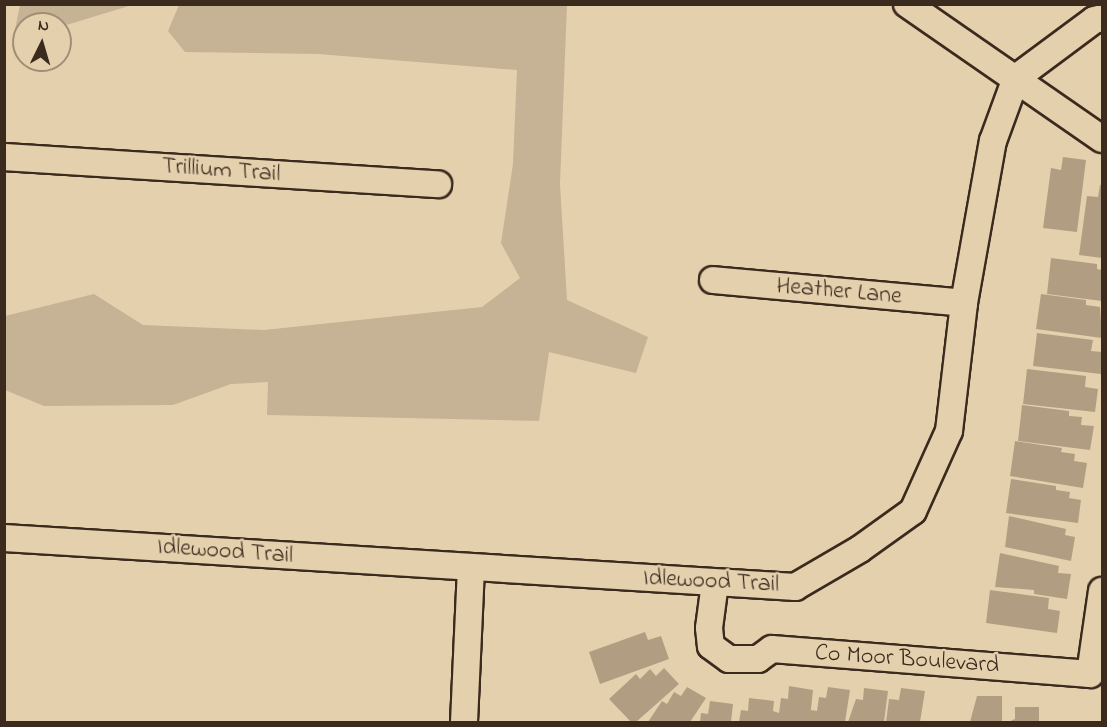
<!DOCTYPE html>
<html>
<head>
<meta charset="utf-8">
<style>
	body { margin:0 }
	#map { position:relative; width:1107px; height:727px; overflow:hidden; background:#e5d0ae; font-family:"Indie Flower",sans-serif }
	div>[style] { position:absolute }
	.green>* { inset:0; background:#c6b294 }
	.building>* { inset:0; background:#b19d81 }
	.roads { filter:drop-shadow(2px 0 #3b2a1e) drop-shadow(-2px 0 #3b2a1e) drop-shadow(0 2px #3b2a1e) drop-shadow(0 -2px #3b2a1e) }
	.minor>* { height:26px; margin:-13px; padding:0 13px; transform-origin:13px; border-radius:13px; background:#e5d0ae }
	span { translate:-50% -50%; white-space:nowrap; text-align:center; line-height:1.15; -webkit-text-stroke:4.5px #e5d0ae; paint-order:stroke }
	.street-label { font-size:24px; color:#3b2a1e }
	.frame { position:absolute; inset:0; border:6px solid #3b2a1e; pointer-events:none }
	.north { position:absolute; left:12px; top:12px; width:60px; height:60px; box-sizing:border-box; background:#e5d0ae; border:2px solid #a18e74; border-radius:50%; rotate:5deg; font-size:16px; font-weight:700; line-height:24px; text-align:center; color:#3b2a1e }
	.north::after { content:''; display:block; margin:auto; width:21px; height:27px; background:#3b2a1e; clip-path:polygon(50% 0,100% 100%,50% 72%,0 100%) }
</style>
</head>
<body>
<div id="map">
	<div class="green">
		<div style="clip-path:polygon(567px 4px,560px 184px,567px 300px,648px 337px,636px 373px,549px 352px,539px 421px,267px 415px,268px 382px,231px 384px,173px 405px,44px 406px,5px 390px,5px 316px,94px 294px,143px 325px,264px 330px,482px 307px,520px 278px,501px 243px,513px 164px,517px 70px,318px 54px,185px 52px,168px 31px,179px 5px)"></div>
		<div style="clip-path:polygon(20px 5px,20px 4px,132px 5px,60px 27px,24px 24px,24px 35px,14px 35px)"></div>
	</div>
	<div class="building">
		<div style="clip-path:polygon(1063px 157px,1086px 160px,1077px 232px,1043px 228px,1051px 168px,1061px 170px)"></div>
		<div style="clip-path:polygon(1100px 185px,1102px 185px,1102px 258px,1079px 255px,1087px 196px,1098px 197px)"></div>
		<div style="clip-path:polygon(1051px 258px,1097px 264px,1097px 269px,1102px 270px,1102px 301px,1047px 294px)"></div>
		<div style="clip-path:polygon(1041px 294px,1086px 300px,1086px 305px,1100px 307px,1102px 338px,1036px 329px)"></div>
		<div style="clip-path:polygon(1037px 333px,1093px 340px,1091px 351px,1102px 352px,1101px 374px,1033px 366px)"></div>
		<div style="clip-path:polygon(1027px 369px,1086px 376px,1085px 387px,1098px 389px,1095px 412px,1023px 404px)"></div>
		<div style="clip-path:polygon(1022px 405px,1069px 411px,1069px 416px,1082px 417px,1081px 425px,1094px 426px,1090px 450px,1018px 441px)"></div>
		<div style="clip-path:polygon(1015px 441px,1062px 448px,1061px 452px,1075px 454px,1074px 461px,1087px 463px,1083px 488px,1010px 476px)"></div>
		<div style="clip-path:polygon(1011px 479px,1056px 486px,1056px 490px,1070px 492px,1069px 498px,1081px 500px,1078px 523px,1006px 513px)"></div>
		<div style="clip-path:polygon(1009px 516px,1066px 529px,1065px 535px,1075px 537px,1071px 561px,1005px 547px)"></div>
		<div style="clip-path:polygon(1000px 553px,1059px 566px,1058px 573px,1071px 574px,1067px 599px,1034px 594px,1034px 590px,995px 587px)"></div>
		<div style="clip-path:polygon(990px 590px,1049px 598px,1048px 609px,1060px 611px,1057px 633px,986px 623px)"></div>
		<div style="clip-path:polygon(645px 632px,648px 640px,661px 636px,669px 659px,600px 684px,589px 652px)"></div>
		<div style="clip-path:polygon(664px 668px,679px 684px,636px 722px,631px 722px,609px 699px,636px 674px,640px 679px,650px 669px,656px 676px)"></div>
		<div style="clip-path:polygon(789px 686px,813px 690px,810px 718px,811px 710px,817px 711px,819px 697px,826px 698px,828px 687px,850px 690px,845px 722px,739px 722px,741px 710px,748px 711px,749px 698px,774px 701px,773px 711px,779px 713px,781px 698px,788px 699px)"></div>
		<div style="clip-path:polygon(687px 687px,706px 698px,690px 722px,648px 722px,662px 701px,667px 704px,674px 692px,681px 696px)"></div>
		<div style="clip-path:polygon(864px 688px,888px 691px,884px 722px,848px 722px,856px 699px,863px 700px)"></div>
		<div style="clip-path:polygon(901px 688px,925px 691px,920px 722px,886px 722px,889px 699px,899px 700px)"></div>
		<div style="clip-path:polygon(977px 696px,1002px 696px,1002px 722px,970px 722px)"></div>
		<div style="clip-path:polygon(710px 701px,733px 704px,731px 722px,700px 722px,701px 713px,708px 714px)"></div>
		<div style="clip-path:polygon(1015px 707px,1039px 707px,1039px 722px,1008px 722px,1015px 719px)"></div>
	</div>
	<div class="roads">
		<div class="minor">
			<div style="left:907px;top:4px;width:237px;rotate:34.7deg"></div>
			<div style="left:4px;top:157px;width:435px;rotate:3.6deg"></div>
			<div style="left:713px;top:280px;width:252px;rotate:5.2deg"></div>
			<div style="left:4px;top:538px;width:793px;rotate:3.54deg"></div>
			<div style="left:795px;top:587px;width:75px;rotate:-30.3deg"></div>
			<div style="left:860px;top:549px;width:65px;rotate:-35.6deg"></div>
			<div style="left:913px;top:511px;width:88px;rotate:-65.8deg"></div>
			<div style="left:949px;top:431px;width:129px;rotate:-83.3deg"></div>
			<div style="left:964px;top:303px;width:165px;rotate:-79.9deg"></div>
			<div style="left:993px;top:141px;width:67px;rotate:-69.9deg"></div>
			<div style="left:1016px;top:78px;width:97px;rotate:-36.6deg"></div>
			<div style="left:1094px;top:20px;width:8px;rotate:-14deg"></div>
			<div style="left:715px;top:583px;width:45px;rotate:97.6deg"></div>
			<div style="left:709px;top:628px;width:18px;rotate:84deg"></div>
			<div style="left:711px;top:646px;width:22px;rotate:36deg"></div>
			<div style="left:729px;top:659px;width:29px"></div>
			<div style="left:758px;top:659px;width:17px;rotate:-36deg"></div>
			<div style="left:772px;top:649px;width:319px;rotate:4.5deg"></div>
			<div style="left:1090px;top:674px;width:84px;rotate:-81.8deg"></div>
			<div style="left:464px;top:722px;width:154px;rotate:-87.4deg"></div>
		</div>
	</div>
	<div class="street-label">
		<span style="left:221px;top:171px;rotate:4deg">Trillium Trail</span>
		<span style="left:839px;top:292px;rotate:5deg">Heather Lane</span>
		<span style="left:225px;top:552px;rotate:4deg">Idlewood Trail</span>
		<span style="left:711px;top:582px;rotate:3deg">Idlewood Trail</span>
		<span style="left:907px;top:660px;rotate:4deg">Co Moor Boulevard</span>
	</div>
	<div class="frame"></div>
	<div class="north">N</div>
</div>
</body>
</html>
